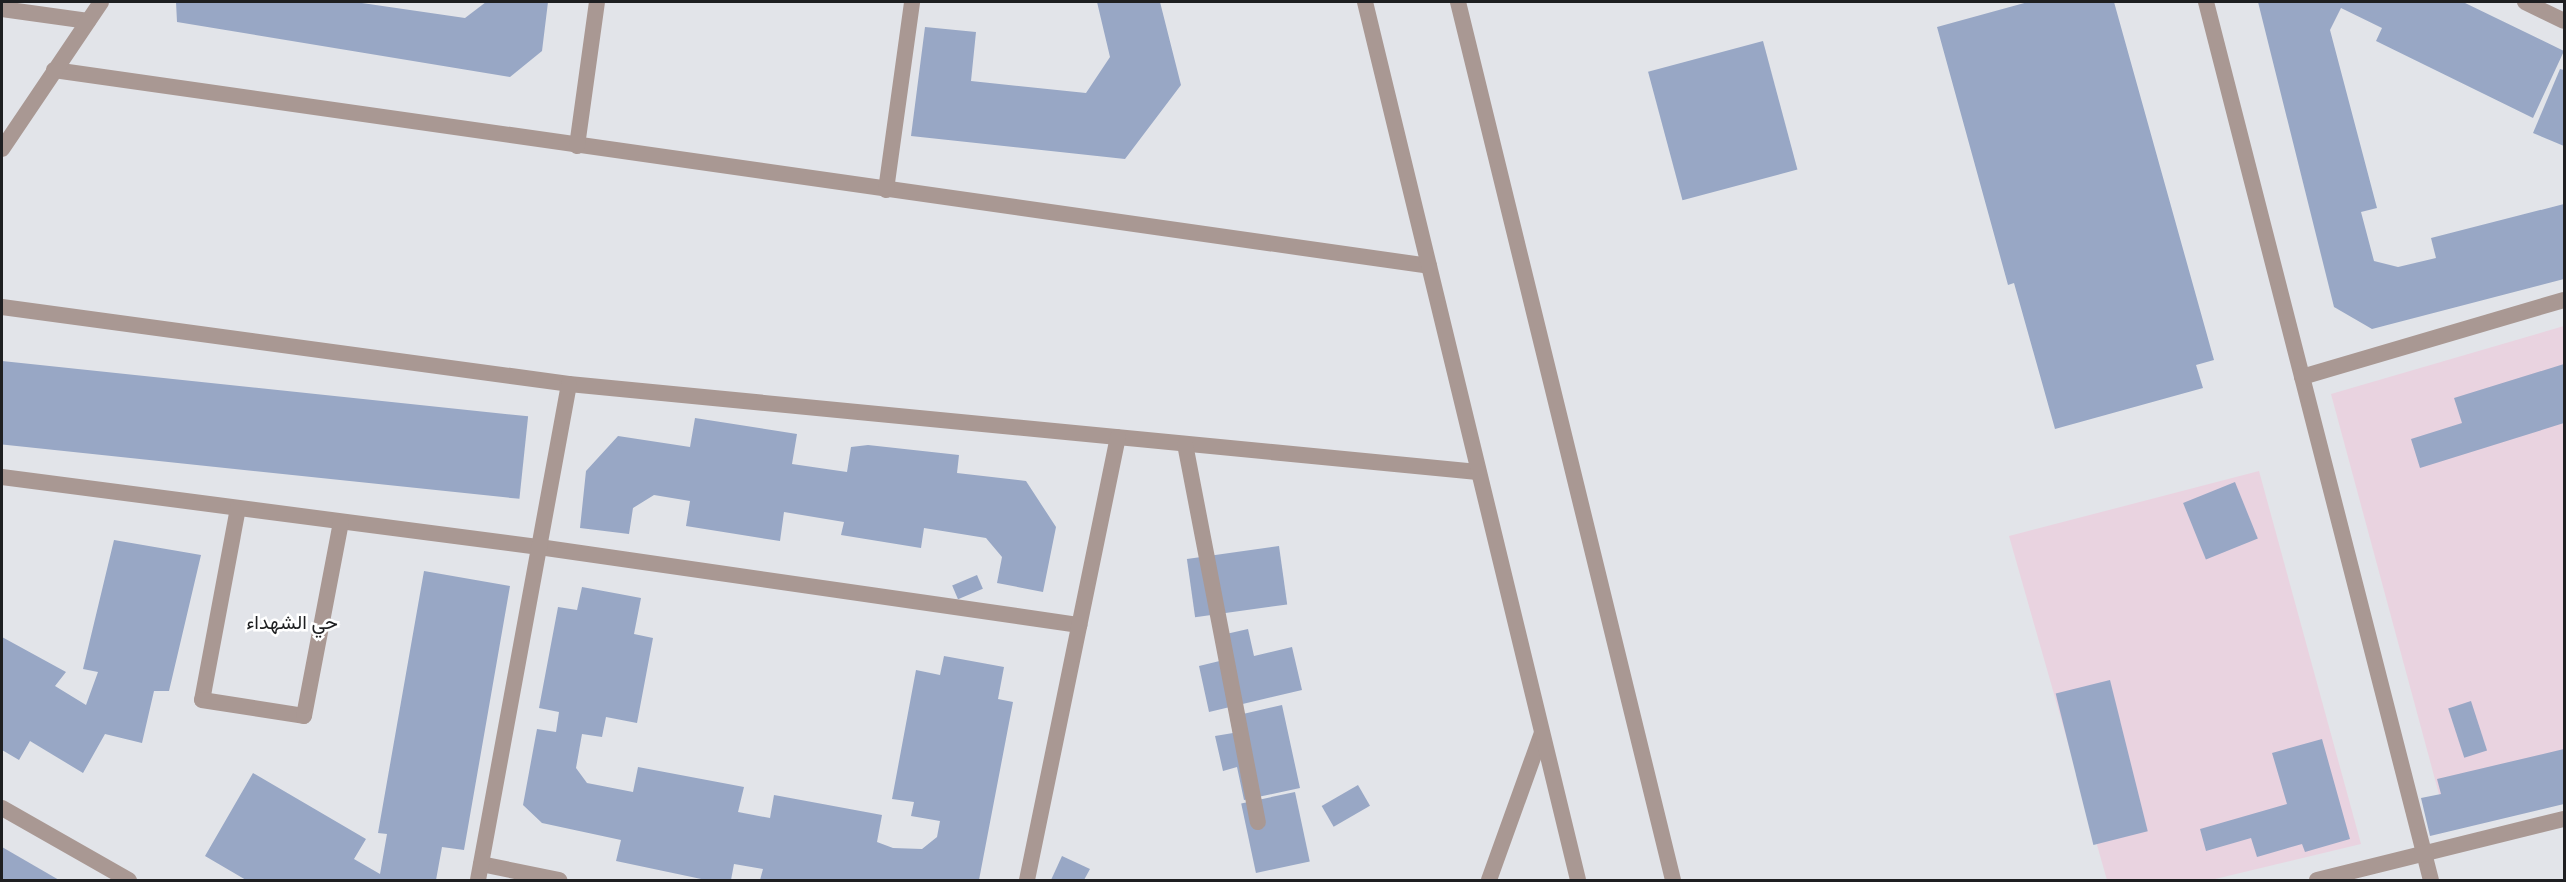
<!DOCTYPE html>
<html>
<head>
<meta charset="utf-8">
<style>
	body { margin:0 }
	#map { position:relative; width:2566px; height:882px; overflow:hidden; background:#e2e4e9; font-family:Ubuntu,Vazirmatn,sans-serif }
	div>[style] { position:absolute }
	.education>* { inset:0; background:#e9d3e0 }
	.building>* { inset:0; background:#98a7c5; transform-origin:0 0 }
	.minor>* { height:16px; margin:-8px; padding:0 8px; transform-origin:8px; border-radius:8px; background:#a99893 }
	.tertiary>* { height:16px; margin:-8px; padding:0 8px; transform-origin:8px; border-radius:8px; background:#a99893 }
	span { translate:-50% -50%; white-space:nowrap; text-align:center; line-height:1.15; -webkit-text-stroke:5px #fff; paint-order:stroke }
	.neighbourhood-label { font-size:20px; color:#1e1f21 }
	.frame { position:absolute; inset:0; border:3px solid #1e1f21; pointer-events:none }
</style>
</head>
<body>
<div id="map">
	<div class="education">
		<div style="clip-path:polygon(2564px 326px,2564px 778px,2443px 809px,2331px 394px)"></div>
		<div style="clip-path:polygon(2259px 471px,2361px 844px,2211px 880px,2107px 880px,2009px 536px)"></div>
	</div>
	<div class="building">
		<div style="clip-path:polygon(176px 2px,355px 2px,465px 18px,486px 2px,548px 2px,542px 51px,510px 77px,177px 22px)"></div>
		<div style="clip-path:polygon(1097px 2px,1160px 2px,1181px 85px,1125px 159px,911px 136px,925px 27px,976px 32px,971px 81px,1086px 93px,1110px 57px)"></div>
		<div style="clip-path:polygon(2028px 2px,2114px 2px,2214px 360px,2196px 365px,2203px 388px,2055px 429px,2014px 283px,2008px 285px,1937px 27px)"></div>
		<div style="clip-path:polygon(2258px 2px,2463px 2px,2564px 51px,2533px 118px,2376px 41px,2382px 28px,2341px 8px,2330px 30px,2377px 208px,2361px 212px,2374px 261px,2398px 267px,2436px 258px,2431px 238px,2564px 204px,2564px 279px,2372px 329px,2334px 307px)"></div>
		<div style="left:1763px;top:41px;width:133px;height:119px;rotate:75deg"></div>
		<div style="clip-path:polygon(2560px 69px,2564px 70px,2564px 146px,2533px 133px)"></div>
		<div style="left:2px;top:361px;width:529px;height:83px;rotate:6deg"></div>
		<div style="clip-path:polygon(2564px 364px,2564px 423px,2420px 468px,2411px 439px,2462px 423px,2454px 398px)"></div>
		<div style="clip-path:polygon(695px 418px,797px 434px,792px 464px,847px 472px,851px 447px,868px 445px,959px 455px,957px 473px,1026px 481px,1056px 527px,1043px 592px,997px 583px,1002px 557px,986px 538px,924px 528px,921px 548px,841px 535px,844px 522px,784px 512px,780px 541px,686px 526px,690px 501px,654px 495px,633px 508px,629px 534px,580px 528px,586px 471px,618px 436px,690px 447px)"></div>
		<div style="left:2235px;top:482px;width:61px;height:56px;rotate:68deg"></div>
		<div style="clip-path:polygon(114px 540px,201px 555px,169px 691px,154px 691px,142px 743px,105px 734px,83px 773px,30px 741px,19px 760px,2px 750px,2px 637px,66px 672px,55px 686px,86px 705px,98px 672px,83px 669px)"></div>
		<div style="left:1279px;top:546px;width:59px;height:93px;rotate:82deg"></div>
		<div style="clip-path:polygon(424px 571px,510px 586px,464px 850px,442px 847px,436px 880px,246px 880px,205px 856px,253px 773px,366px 839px,354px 859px,380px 874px,387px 834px,378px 833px)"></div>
		<div style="left:977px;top:575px;width:15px;height:27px;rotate:67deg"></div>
		<div style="clip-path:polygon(582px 587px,641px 598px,634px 634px,653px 638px,637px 723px,606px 717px,602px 737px,582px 734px,576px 768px,587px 783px,633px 792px,638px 767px,744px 787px,738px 812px,770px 818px,774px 795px,882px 815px,877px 842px,893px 848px,922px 849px,937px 837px,940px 821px,911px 816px,914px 802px,892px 799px,916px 670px,940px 675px,944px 656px,1004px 667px,998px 699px,1013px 702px,979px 880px,760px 880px,763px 869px,734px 864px,731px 880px,706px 880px,616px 861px,621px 840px,542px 823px,523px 805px,537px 729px,556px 732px,559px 712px,539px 708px,558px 607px,577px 610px)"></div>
		<div style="clip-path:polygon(1248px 629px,1254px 656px,1292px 647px,1302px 690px,1209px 712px,1199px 666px,1232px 658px,1226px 634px)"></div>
		<div style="left:2110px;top:680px;width:156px;height:56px;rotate:76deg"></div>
		<div style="left:2471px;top:701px;width:52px;height:24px;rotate:72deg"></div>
		<div style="clip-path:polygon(1282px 705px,1300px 788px,1244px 800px,1237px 767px,1223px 771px,1215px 736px,1233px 733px,1230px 717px)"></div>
		<div style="clip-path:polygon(2322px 739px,2350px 839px,2305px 852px,2302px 844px,2257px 857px,2251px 838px,2206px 851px,2200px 829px,2287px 804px,2272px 753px)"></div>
		<div style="clip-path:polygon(2564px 749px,2564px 804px,2430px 836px,2421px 798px,2441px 794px,2437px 779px)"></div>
		<div style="left:1358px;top:785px;width:24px;height:42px;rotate:60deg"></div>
		<div style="left:1295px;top:792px;width:71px;height:55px;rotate:78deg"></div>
		<div style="clip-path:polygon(2px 847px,59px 880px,2px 880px)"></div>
		<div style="clip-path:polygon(1062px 856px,1090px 869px,1084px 880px,1051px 880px)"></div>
	</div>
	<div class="minor">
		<div style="left:2206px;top:2px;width:906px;rotate:75.63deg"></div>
		<div style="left:2525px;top:2px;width:43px;rotate:26deg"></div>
		<div style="left:2px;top:9px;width:87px;rotate:7.9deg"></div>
		<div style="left:54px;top:70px;width:1389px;rotate:8.11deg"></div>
		<div style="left:577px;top:146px;width:145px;rotate:-82.1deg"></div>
		<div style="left:886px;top:190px;width:190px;rotate:-82.1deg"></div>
		<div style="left:2px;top:307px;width:572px;rotate:7.73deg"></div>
		<div style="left:569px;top:384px;width:913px;rotate:5.53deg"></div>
		<div style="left:2302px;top:377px;width:273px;rotate:-16.4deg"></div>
		<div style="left:1185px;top:444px;width:385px;rotate:79.1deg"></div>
		<div style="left:2px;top:477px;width:542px;rotate:7.43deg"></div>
		<div style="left:539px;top:547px;width:546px;rotate:8.22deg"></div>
		<div style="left:238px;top:508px;width:195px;rotate:100.6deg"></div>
		<div style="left:202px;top:700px;width:103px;rotate:8.9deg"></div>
		<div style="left:304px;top:716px;width:197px;rotate:-79.2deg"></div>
		<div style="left:2px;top:808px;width:146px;rotate:29.6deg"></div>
		<div style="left:481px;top:864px;width:80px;rotate:11.6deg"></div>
		<div style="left:478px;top:880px;width:504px;rotate:-79.6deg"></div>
		<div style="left:1027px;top:880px;width:452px;rotate:-78.4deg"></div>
		<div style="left:1489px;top:880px;width:156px;rotate:-70.2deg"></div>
		<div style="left:2317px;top:880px;width:254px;rotate:-13.9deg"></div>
	</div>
	<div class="tertiary">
		<div style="left:1365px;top:2px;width:903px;rotate:76.36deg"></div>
		<div style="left:1458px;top:2px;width:904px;rotate:76.24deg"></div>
		<div style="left:2px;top:149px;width:177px;rotate:-56deg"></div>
	</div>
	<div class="neighbourhood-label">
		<span style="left:292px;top:621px">حي الشهداء</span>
	</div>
	<div class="frame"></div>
</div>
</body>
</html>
